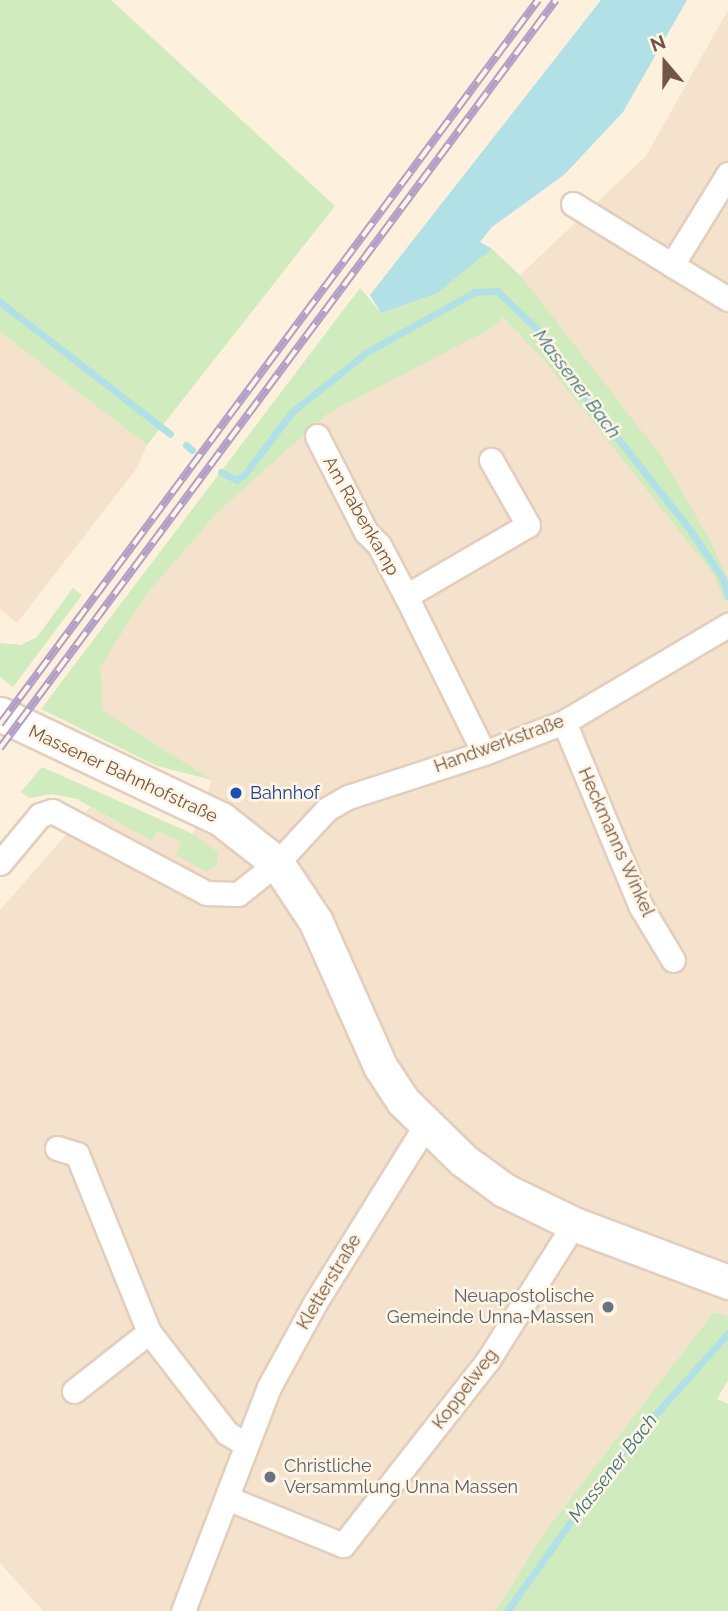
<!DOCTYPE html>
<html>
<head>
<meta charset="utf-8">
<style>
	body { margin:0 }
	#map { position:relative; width:728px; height:1611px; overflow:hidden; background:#fdf1de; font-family:Raleway,sans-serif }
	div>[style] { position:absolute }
	.residential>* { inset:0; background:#f5e2cc }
	.green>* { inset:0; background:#d0ebbd }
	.water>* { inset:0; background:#b2e0e7 }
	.stream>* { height:7px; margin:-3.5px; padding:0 3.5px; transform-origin:3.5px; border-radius:3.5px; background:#b2e0e7 }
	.roads { filter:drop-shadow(2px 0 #e3cebd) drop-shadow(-2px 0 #e3cebd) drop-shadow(0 2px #e3cebd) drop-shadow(0 -2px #e3cebd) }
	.street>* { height:23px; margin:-11.5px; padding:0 11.5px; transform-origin:11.5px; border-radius:11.5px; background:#fff }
	.secondary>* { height:33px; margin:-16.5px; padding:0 16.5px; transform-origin:16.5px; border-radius:16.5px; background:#fff }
	.rail>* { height:8px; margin-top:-4px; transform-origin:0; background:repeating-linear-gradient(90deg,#fff5e5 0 16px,#b39ec6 0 32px); box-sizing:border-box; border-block:2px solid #b39ec6 }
	.dots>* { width:19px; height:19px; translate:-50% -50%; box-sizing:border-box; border:4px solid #fff5e5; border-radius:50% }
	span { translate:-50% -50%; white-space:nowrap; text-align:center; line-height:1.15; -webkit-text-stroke:5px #fff5e5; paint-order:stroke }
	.street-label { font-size:18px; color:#745545 }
	.transit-label { font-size:18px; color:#164399 }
	.left { translate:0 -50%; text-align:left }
	.worship-label { font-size:18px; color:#5b616d }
	.right { translate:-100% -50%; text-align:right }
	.water-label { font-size:19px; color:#3b7782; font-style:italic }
	.north { position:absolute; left:630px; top:28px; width:70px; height:70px; -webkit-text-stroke:5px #fff5e5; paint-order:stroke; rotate:340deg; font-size:19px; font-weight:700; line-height:28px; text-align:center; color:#745545 }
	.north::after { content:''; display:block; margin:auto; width:24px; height:32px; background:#745545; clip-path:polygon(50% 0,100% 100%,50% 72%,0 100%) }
</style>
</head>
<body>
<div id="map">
	<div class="residential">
		<div style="clip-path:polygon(728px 10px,728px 1316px,714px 1312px,547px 1529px,495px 1611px,43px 1611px,0 1563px,0 910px,90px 807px,151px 841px,158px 831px,218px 852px,193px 834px,212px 780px,102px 711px,99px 667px,146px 595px,217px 513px,327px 414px,491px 328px,503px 316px,520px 275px,646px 156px)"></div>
		<div style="clip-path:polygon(0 332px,147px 445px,137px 468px,17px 623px,0 609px)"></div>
	</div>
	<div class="green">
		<div style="clip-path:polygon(0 0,111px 0,335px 206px,147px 445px,0 332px)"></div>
		<div style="clip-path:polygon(492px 249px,520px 275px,662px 457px,711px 542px,728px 579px,728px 598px,724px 601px,714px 575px,544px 360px,503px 317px,492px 328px,327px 414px,217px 513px,146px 595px,100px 667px,103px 711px,212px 780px,157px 766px,41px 709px,360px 288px,381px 313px,436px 294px)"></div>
		<div style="clip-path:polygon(73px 588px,82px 595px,13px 687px,0 677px,0 643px,21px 645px,37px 637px)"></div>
		<div style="clip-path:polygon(42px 767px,193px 834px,218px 852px,217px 865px,207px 872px,176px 855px,182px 842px,158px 831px,151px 841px,77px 799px,51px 794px,30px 798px,21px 792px)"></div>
		<div style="clip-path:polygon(714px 1312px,728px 1316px,728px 1380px,717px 1399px,728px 1404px,728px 1611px,495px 1611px,547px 1529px)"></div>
	</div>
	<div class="water">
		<div style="clip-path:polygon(601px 0,687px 0,623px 112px,565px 174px,492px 227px,480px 242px,492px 249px,436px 294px,381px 313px,370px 295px)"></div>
	</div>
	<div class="stream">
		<div style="left:0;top:302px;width:215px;rotate:37.8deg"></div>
		<div style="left:186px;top:445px;width:8px;rotate:40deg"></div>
		<div style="left:221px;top:472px;width:18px;rotate:27deg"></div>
		<div style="left:237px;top:480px;width:9px;rotate:-36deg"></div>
		<div style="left:244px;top:475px;width:79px;rotate:-52.7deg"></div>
		<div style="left:292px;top:412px;width:96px;rotate:-38.7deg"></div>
		<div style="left:367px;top:352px;width:124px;rotate:-29.1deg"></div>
		<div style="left:475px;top:292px;width:22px;rotate:-3deg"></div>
		<div style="left:497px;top:291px;width:55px;rotate:43.5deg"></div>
		<div style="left:537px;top:329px;width:21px;rotate:65deg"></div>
		<div style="left:546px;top:348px;width:232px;rotate:51.6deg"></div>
		<div style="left:690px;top:530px;width:59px;rotate:56deg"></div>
		<div style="left:723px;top:579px;width:18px;rotate:74deg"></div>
		<div style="left:507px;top:1611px;width:184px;rotate:-54.5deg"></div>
		<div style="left:614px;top:1461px;width:171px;rotate:-48.3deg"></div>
	</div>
	<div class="roads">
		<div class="street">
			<div style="left:728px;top:174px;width:107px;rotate:121.6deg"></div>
			<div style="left:672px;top:265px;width:66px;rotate:31.3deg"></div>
			<div style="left:573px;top:204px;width:116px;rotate:31.6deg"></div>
			<div style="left:317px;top:436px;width:108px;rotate:63deg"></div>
			<div style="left:366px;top:532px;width:18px;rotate:45deg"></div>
			<div style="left:379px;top:545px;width:58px;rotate:62.1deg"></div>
			<div style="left:406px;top:596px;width:175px;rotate:63.6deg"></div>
			<div style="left:406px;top:596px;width:141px;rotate:-30.2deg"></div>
			<div style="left:528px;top:525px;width:75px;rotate:-119.6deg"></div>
			<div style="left:564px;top:722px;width:198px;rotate:67.4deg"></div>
			<div style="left:640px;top:905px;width:64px;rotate:59deg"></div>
			<div style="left:0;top:863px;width:62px;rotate:-50.2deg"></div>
			<div style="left:40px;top:815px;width:13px;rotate:-18deg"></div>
			<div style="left:52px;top:811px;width:174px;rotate:28deg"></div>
			<div style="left:206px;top:893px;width:32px;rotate:2deg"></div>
			<div style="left:238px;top:894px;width:50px;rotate:-38.5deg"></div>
			<div style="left:277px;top:863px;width:74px;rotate:-47.2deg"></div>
			<div style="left:327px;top:809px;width:24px;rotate:-30deg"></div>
			<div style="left:348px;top:797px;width:143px;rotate:-17.9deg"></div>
			<div style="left:484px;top:753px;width:86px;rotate:-21.2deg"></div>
			<div style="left:564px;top:722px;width:191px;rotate:-30.6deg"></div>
			<div style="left:57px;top:1148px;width:21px;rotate:17deg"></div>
			<div style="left:77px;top:1154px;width:192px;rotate:68deg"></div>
			<div style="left:149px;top:1332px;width:128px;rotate:52.3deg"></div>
			<div style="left:227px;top:1433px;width:23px;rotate:31deg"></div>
			<div style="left:74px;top:1391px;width:95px;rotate:-38.2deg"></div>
			<div style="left:227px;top:1498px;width:125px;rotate:22.1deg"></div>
			<div style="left:343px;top:1545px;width:235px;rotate:-51.9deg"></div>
			<div style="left:488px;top:1360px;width:161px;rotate:-57.7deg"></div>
			<div style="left:183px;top:1611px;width:240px;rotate:-69deg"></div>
			<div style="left:269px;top:1387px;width:96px;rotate:-61.3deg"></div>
			<div style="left:315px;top:1303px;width:208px;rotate:-58.1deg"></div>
		</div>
		<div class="secondary">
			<div style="left:0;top:714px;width:245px;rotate:25.4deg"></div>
			<div style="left:221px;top:819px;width:71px;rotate:38.2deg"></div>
			<div style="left:277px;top:863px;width:71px;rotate:56.5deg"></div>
			<div style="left:316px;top:922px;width:158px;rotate:66deg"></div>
			<div style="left:380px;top:1066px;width:42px;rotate:56.7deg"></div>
			<div style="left:403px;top:1101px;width:84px;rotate:44.5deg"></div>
			<div style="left:463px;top:1160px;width:51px;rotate:36.2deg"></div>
			<div style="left:504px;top:1190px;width:78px;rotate:25.9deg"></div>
			<div style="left:574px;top:1224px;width:165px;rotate:20.6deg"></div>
		</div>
	</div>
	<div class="rail">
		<div style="left:0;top:724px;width:902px;rotate:-53.38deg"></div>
		<div style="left:0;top:748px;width:932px;rotate:-53.38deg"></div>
	</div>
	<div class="dots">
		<div style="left:236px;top:793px;background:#1a4fb4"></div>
		<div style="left:608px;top:1307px;background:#6b7280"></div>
		<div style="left:270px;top:1477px;background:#6b7280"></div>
	</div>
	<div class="street-label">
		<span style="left:361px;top:516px;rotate:60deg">Am Rabenkamp</span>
		<span style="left:499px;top:744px;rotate:-20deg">Handwerkstraße</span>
		<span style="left:123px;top:774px;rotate:25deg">Massener Bahnhofstraße</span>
		<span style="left:616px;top:842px;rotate:66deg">Heckmanns Winkel</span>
		<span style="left:329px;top:1282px;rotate:-59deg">Kletterstraße</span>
		<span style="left:465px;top:1389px;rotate:-53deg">Koppelweg</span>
	</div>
	<div class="transit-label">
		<span class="left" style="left:250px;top:793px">Bahnhof</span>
	</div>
	<div class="worship-label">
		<span class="right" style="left:594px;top:1307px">Neuapostolische<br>Gemeinde Unna-Massen</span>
		<span class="left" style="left:284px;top:1477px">Christliche<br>Versammlung Unna Massen</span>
	</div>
	<div class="water-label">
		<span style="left:577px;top:384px;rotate:53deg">Massener Bach</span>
		<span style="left:613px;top:1468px;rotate:-52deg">Massener Bach</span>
	</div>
	<div class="north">N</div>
</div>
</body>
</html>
